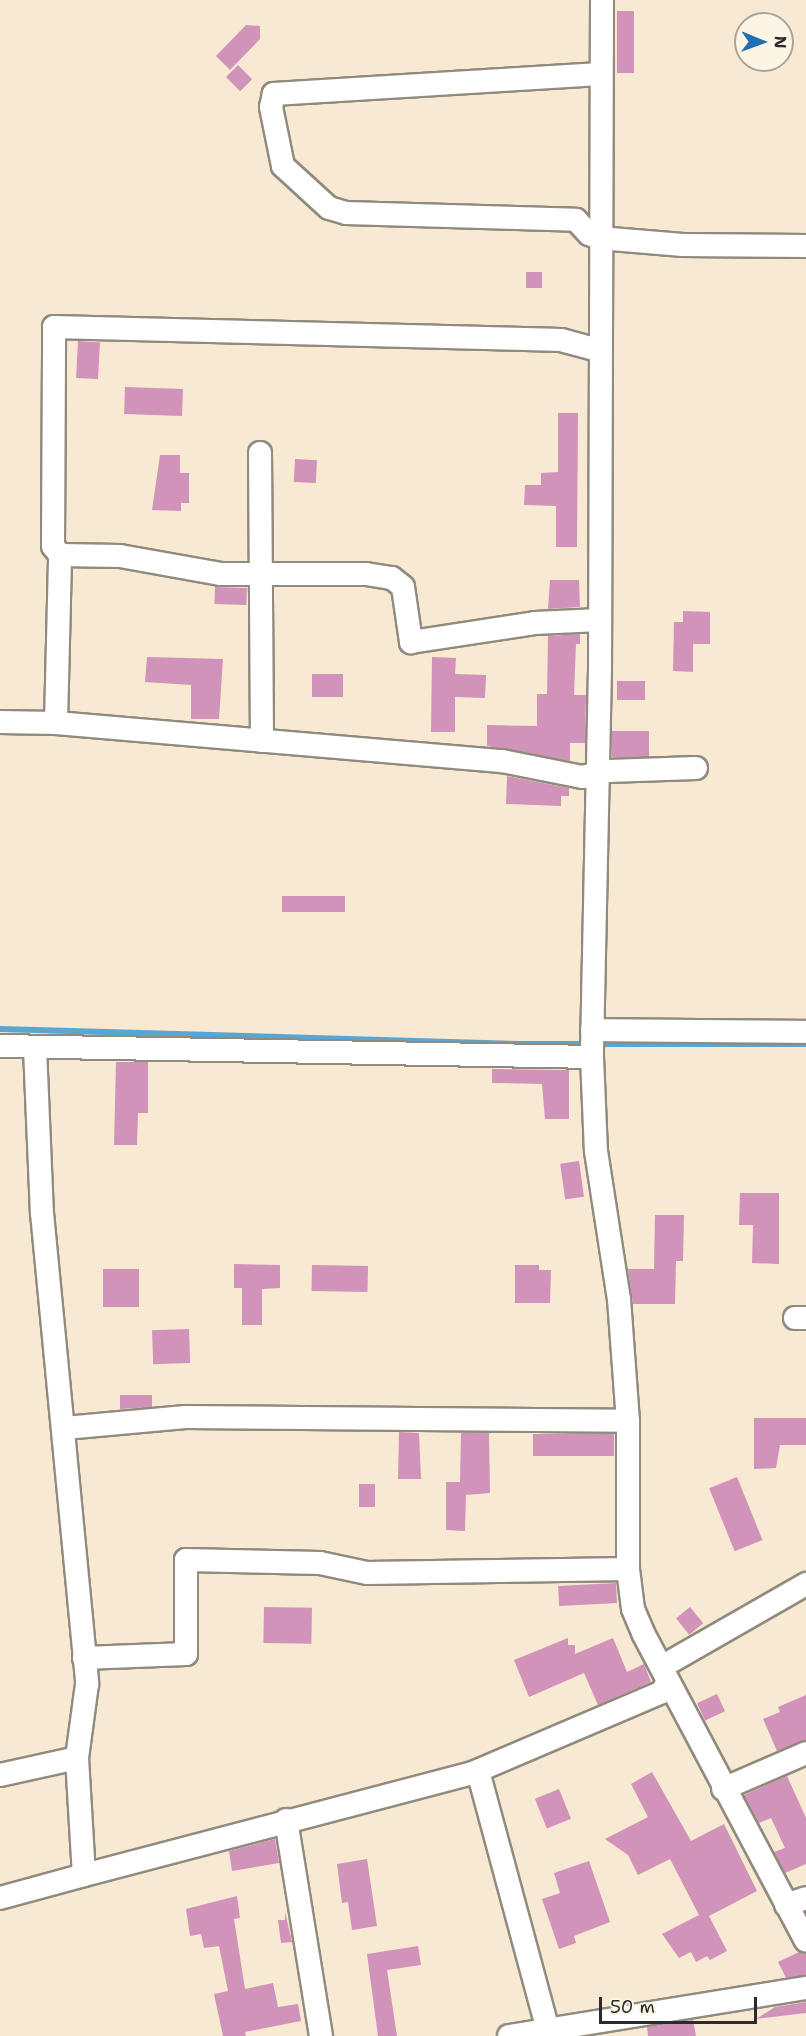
<!DOCTYPE html>
<html>
<head>
<meta charset="utf-8">
<style>
	body { margin:0 }
	#map { position:relative; width:806px; height:2036px; overflow:hidden; background:#f7e9d2; font-family:"Shantell Sans",sans-serif }
	div>[style] { position:absolute }
	.stream>* { height:6px; margin:-3px; padding:0 3px; transform-origin:3px; border-radius:3px; background:#5aa6d2 }
	.building>* { inset:0; background:#d193b9; transform-origin:0 0 }
	.roads { filter:drop-shadow(2px 0 #918a7e) drop-shadow(-2px 0 #918a7e) drop-shadow(0 2px #918a7e) drop-shadow(0 -2px #918a7e) }
	.street>* { height:22px; margin:-11px; padding:0 11px; transform-origin:11px; border-radius:11px; background:#fff }
	span { translate:-50% -50%; white-space:nowrap; text-align:center; line-height:1.15; -webkit-text-stroke:4.5px #fcf5e5; paint-order:stroke }
	.north { position:absolute; left:734px; top:12px; width:60px; height:60px; box-sizing:border-box; background:#fcf5e5; border:2px solid #a8a49b; border-radius:50%; rotate:91deg; font-size:16px; font-weight:700; line-height:24px; text-align:center; color:#2b2b2b }
	.north::after { content:''; display:block; margin:auto; width:21px; height:27px; background:#1f6fb2; clip-path:polygon(50% 0,100% 100%,50% 72%,0 100%) }
	.scale { position:absolute; left:599px; top:1997px; width:158px; height:27px; box-sizing:border-box; border:3px solid #2b2b2b; border-top:0; padding-left:8px; font-size:18px; line-height:21px; white-space:nowrap; color:#2b2b2b; -webkit-text-stroke:4px #fcf5e5; paint-order:stroke }
</style>
</head>
<body>
<div id="map">
	<div class="stream">
		<div style="left:0;top:1029px;width:521px;rotate:1.65deg"></div>
		<div style="left:521px;top:1044px;width:285px"></div>
	</div>
	<div class="building">
		<div style="left:617px;top:11px;width:17px;height:62px"></div>
		<div style="clip-path:polygon(246px 25px,260px 26px,260px 39px,230px 70px,216px 56px)"></div>
		<div style="left:238px;top:65px;width:20px;height:17px;rotate:45deg"></div>
		<div style="left:526px;top:272px;width:16px;height:16px"></div>
		<div style="left:78px;top:341px;width:22px;height:37px;rotate:3deg"></div>
		<div style="left:125px;top:387px;width:58px;height:27px;rotate:2deg"></div>
		<div style="clip-path:polygon(558px 413px,578px 413px,577px 547px,556px 547px,556px 506px,524px 505px,525px 485px,541px 485px,541px 473px,558px 472px)"></div>
		<div style="clip-path:polygon(160px 455px,180px 455px,180px 473px,189px 473px,189px 503px,181px 503px,181px 511px,152px 510px)"></div>
		<div style="left:295px;top:459px;width:22px;height:23px;rotate:3deg"></div>
		<div style="clip-path:polygon(550px 580px,579px 580px,580px 607px,548px 609px)"></div>
		<div style="left:215px;top:587px;width:32px;height:17px;rotate:2deg"></div>
		<div style="clip-path:polygon(683px 611px,710px 612px,710px 644px,693px 644px,693px 672px,673px 671px,674px 622px,683px 622px)"></div>
		<div style="clip-path:polygon(580px 634px,580px 644px,576px 644px,574px 695px,586px 695px,585px 743px,570px 743px,570px 761px,487px 746px,487px 725px,537px 726px,537px 694px,547px 694px,548px 636px)"></div>
		<div style="clip-path:polygon(147px 657px,223px 659px,219px 719px,191px 719px,191px 685px,145px 682px)"></div>
		<div style="clip-path:polygon(432px 657px,456px 658px,455px 674px,486px 675px,485px 698px,455px 697px,455px 732px,431px 732px)"></div>
		<div style="left:312px;top:674px;width:31px;height:23px"></div>
		<div style="left:617px;top:681px;width:28px;height:19px"></div>
		<div style="left:612px;top:731px;width:37px;height:26px"></div>
		<div style="clip-path:polygon(507px 776px,569px 788px,569px 796px,561px 796px,561px 806px,506px 804px)"></div>
		<div style="left:282px;top:896px;width:63px;height:16px"></div>
		<div style="clip-path:polygon(116px 1062px,148px 1062px,148px 1113px,138px 1113px,137px 1145px,114px 1145px)"></div>
		<div style="clip-path:polygon(492px 1069px,569px 1070px,569px 1119px,545px 1119px,542px 1084px,492px 1083px)"></div>
		<div style="left:579px;top:1161px;width:36px;height:19px;rotate:82deg"></div>
		<div style="clip-path:polygon(740px 1193px,779px 1193px,779px 1264px,752px 1263px,753px 1225px,739px 1225px)"></div>
		<div style="clip-path:polygon(655px 1215px,684px 1215px,683px 1261px,676px 1261px,675px 1304px,633px 1304px,628px 1269px,654px 1269px)"></div>
		<div style="clip-path:polygon(234px 1264px,280px 1265px,280px 1288px,262px 1289px,262px 1325px,242px 1325px,242px 1288px,234px 1288px)"></div>
		<div style="left:312px;top:1265px;width:56px;height:26px;rotate:1deg"></div>
		<div style="clip-path:polygon(515px 1265px,539px 1265px,539px 1270px,551px 1270px,550px 1303px,515px 1303px)"></div>
		<div style="left:103px;top:1269px;width:36px;height:38px"></div>
		<div style="left:189px;top:1329px;width:34px;height:37px;rotate:88deg"></div>
		<div style="clip-path:polygon(120px 1395px,152px 1395px,152px 1407px,120px 1409px)"></div>
		<div style="clip-path:polygon(806px 1418px,806px 1445px,780px 1445px,776px 1468px,754px 1469px,754px 1418px)"></div>
		<div style="clip-path:polygon(399px 1432px,419px 1433px,421px 1479px,398px 1479px)"></div>
		<div style="clip-path:polygon(461px 1433px,489px 1433px,490px 1493px,466px 1495px,465px 1531px,446px 1530px,446px 1482px,460px 1482px)"></div>
		<div style="left:533px;top:1434px;width:81px;height:22px"></div>
		<div style="left:737px;top:1477px;width:68px;height:30px;rotate:68deg"></div>
		<div style="left:359px;top:1484px;width:16px;height:23px"></div>
		<div style="left:616px;top:1583px;width:20px;height:58px;rotate:87deg"></div>
		<div style="left:264px;top:1607px;width:48px;height:36px;rotate:1deg"></div>
		<div style="left:690px;top:1607px;width:21px;height:18px;rotate:51deg"></div>
		<div style="clip-path:polygon(568px 1638px,568px 1645px,575px 1645px,575px 1654px,613px 1638px,627px 1672px,644px 1664px,651px 1682px,598px 1705px,584px 1673px,529px 1697px,514px 1660px)"></div>
		<div style="left:717px;top:1694px;width:19px;height:22px;rotate:65deg"></div>
		<div style="clip-path:polygon(806px 1695px,806px 1740px,777px 1751px,763px 1719px,780px 1712px,778px 1707px)"></div>
		<div style="clip-path:polygon(652px 1772px,691px 1841px,724px 1824px,757px 1891px,709px 1916px,727px 1951px,710px 1960px,707px 1956px,696px 1962px,691px 1952px,679px 1958px,662px 1934px,699px 1915px,670px 1859px,638px 1875px,628px 1855px,605px 1839px,648px 1817px,631px 1784px)"></div>
		<div style="clip-path:polygon(787px 1776px,806px 1818px,806px 1864px,785px 1873px,774px 1852px,785px 1848px,771px 1818px,759px 1823px,744px 1795px)"></div>
		<div style="left:559px;top:1789px;width:32px;height:26px;rotate:68deg"></div>
		<div style="clip-path:polygon(275px 1839px,279px 1863px,232px 1871px,229px 1851px)"></div>
		<div style="clip-path:polygon(367px 1859px,377px 1926px,352px 1930px,348px 1902px,342px 1903px,337px 1864px)"></div>
		<div style="clip-path:polygon(589px 1861px,610px 1922px,574px 1936px,576px 1943px,559px 1949px,542px 1899px,560px 1893px,554px 1873px)"></div>
		<div style="clip-path:polygon(237px 1896px,240px 1918px,234px 1919px,245px 1989px,273px 1983px,278px 2007px,298px 2004px,301px 2021px,245px 2032px,246px 2036px,223px 2036px,214px 1994px,228px 1991px,219px 1946px,204px 1948px,201px 1934px,190px 1936px,186px 1909px)"></div>
		<div style="clip-path:polygon(285px 1912px,292px 1942px,281px 1943px,278px 1920px,285px 1920px)"></div>
		<div style="clip-path:polygon(418px 1946px,421px 1965px,387px 1970px,397px 2036px,378px 2036px,367px 1954px)"></div>
		<div style="clip-path:polygon(799px 1952px,806px 1954px,806px 1975px,786px 1978px,778px 1962px)"></div>
		<div style="clip-path:polygon(806px 2002px,806px 2013px,756px 2019px,775px 2007px)"></div>
		<div style="clip-path:polygon(693px 2020px,696px 2036px,648px 2036px,647px 2027px)"></div>
	</div>
	<div class="roads">
		<div class="street">
			<div style="left:602px;top:0;width:668px;rotate:90.17deg"></div>
			<div style="left:600px;top:668px;width:389px;rotate:91.2deg"></div>
			<div style="left:592px;top:1057px;width:94px;rotate:87.6deg"></div>
			<div style="left:596px;top:1151px;width:150px;rotate:81.2deg"></div>
			<div style="left:619px;top:1299px;width:122px;rotate:85.8deg"></div>
			<div style="left:628px;top:1421px;width:148px;rotate:90deg"></div>
			<div style="left:628px;top:1569px;width:40px;rotate:82.9deg"></div>
			<div style="left:633px;top:1609px;width:26px;rotate:67deg"></div>
			<div style="left:643px;top:1633px;width:348px;rotate:62.1deg"></div>
			<div style="left:600px;top:74px;width:327px;rotate:176.5deg"></div>
			<div style="left:274px;top:94px;width:13px;rotate:103deg"></div>
			<div style="left:271px;top:107px;width:60px;rotate:78.5deg"></div>
			<div style="left:283px;top:166px;width:62px;rotate:42.4deg"></div>
			<div style="left:329px;top:208px;width:18px;rotate:16deg"></div>
			<div style="left:346px;top:213px;width:230px;rotate:1.7deg"></div>
			<div style="left:576px;top:220px;width:19px;rotate:47deg"></div>
			<div style="left:589px;top:234px;width:11px;rotate:22deg"></div>
			<div style="left:599px;top:238px;width:84px;rotate:4.8deg"></div>
			<div style="left:683px;top:245px;width:123px;rotate:0.5deg"></div>
			<div style="left:260px;top:453px;width:288px;rotate:89.6deg"></div>
			<div style="left:60px;top:555px;width:11px;rotate:-128deg"></div>
			<div style="left:53px;top:546px;width:219px;rotate:-89.7deg"></div>
			<div style="left:54px;top:327px;width:507px;rotate:1.47deg"></div>
			<div style="left:561px;top:340px;width:38px;rotate:15deg"></div>
			<div style="left:0;top:722px;width:56px;rotate:1deg"></div>
			<div style="left:56px;top:723px;width:448px;rotate:4.9deg"></div>
			<div style="left:502px;top:761px;width:82px;rotate:11.3deg"></div>
			<div style="left:582px;top:777px;width:27px;rotate:-13deg"></div>
			<div style="left:608px;top:771px;width:88px;rotate:-2deg"></div>
			<div style="left:56px;top:723px;width:168px;rotate:-88.6deg"></div>
			<div style="left:60px;top:555px;width:60px;rotate:1deg"></div>
			<div style="left:120px;top:556px;width:103px;rotate:10.1deg"></div>
			<div style="left:221px;top:574px;width:145px"></div>
			<div style="left:366px;top:574px;width:26px;rotate:9deg"></div>
			<div style="left:392px;top:578px;width:14px;rotate:39deg"></div>
			<div style="left:403px;top:587px;width:56px;rotate:81.7deg"></div>
			<div style="left:411px;top:642px;width:125px;rotate:-8.7deg"></div>
			<div style="left:535px;top:623px;width:65px;rotate:-2.6deg"></div>
			<div style="left:592px;top:1030px;width:214px;rotate:0.5deg"></div>
			<div style="left:0;top:1046px;width:592px;rotate:1.06deg"></div>
			<div style="left:35px;top:1048px;width:165px;rotate:87.6deg"></div>
			<div style="left:42px;top:1213px;width:473px;rotate:84.5deg"></div>
			<div style="left:87px;top:1684px;width:75px;rotate:97.7deg"></div>
			<div style="left:77px;top:1758px;width:117px;rotate:86.6deg"></div>
			<div style="left:84px;top:1875px;width:399px;rotate:-14.7deg"></div>
			<div style="left:470px;top:1774px;width:209px;rotate:-23.1deg"></div>
			<div style="left:662px;top:1692px;width:10px;rotate:-61deg"></div>
			<div style="left:795px;top:1318px;width:11px"></div>
			<div style="left:65px;top:1428px;width:121px;rotate:-5.2deg"></div>
			<div style="left:186px;top:1417px;width:442px;rotate:0.5deg"></div>
			<div style="left:84px;top:1658px;width:102px;rotate:-2.2deg"></div>
			<div style="left:186px;top:1654px;width:94px;rotate:-90deg"></div>
			<div style="left:186px;top:1560px;width:134px;rotate:1.3deg"></div>
			<div style="left:320px;top:1563px;width:48px;rotate:12deg"></div>
			<div style="left:367px;top:1573px;width:261px;rotate:-0.9deg"></div>
			<div style="left:663px;top:1666px;width:165px;rotate:-29.8deg"></div>
			<div style="left:478px;top:1771px;width:268px;rotate:74.9deg"></div>
			<div style="left:0;top:1775px;width:79px;rotate:-12.4deg"></div>
			<div style="left:723px;top:1789px;width:90px;rotate:-23.4deg"></div>
			<div style="left:286px;top:1820px;width:219px;rotate:80.8deg"></div>
			<div style="left:0;top:1898px;width:87px;rotate:-15.3deg"></div>
			<div style="left:786px;top:1905px;width:21px;rotate:-19deg"></div>
			<div style="left:509px;top:2036px;width:301px;rotate:-9.2deg"></div>
		</div>
	</div>
	<div class="north">N</div>
	<div class="scale">50 m</div>
</div>
</body>
</html>
